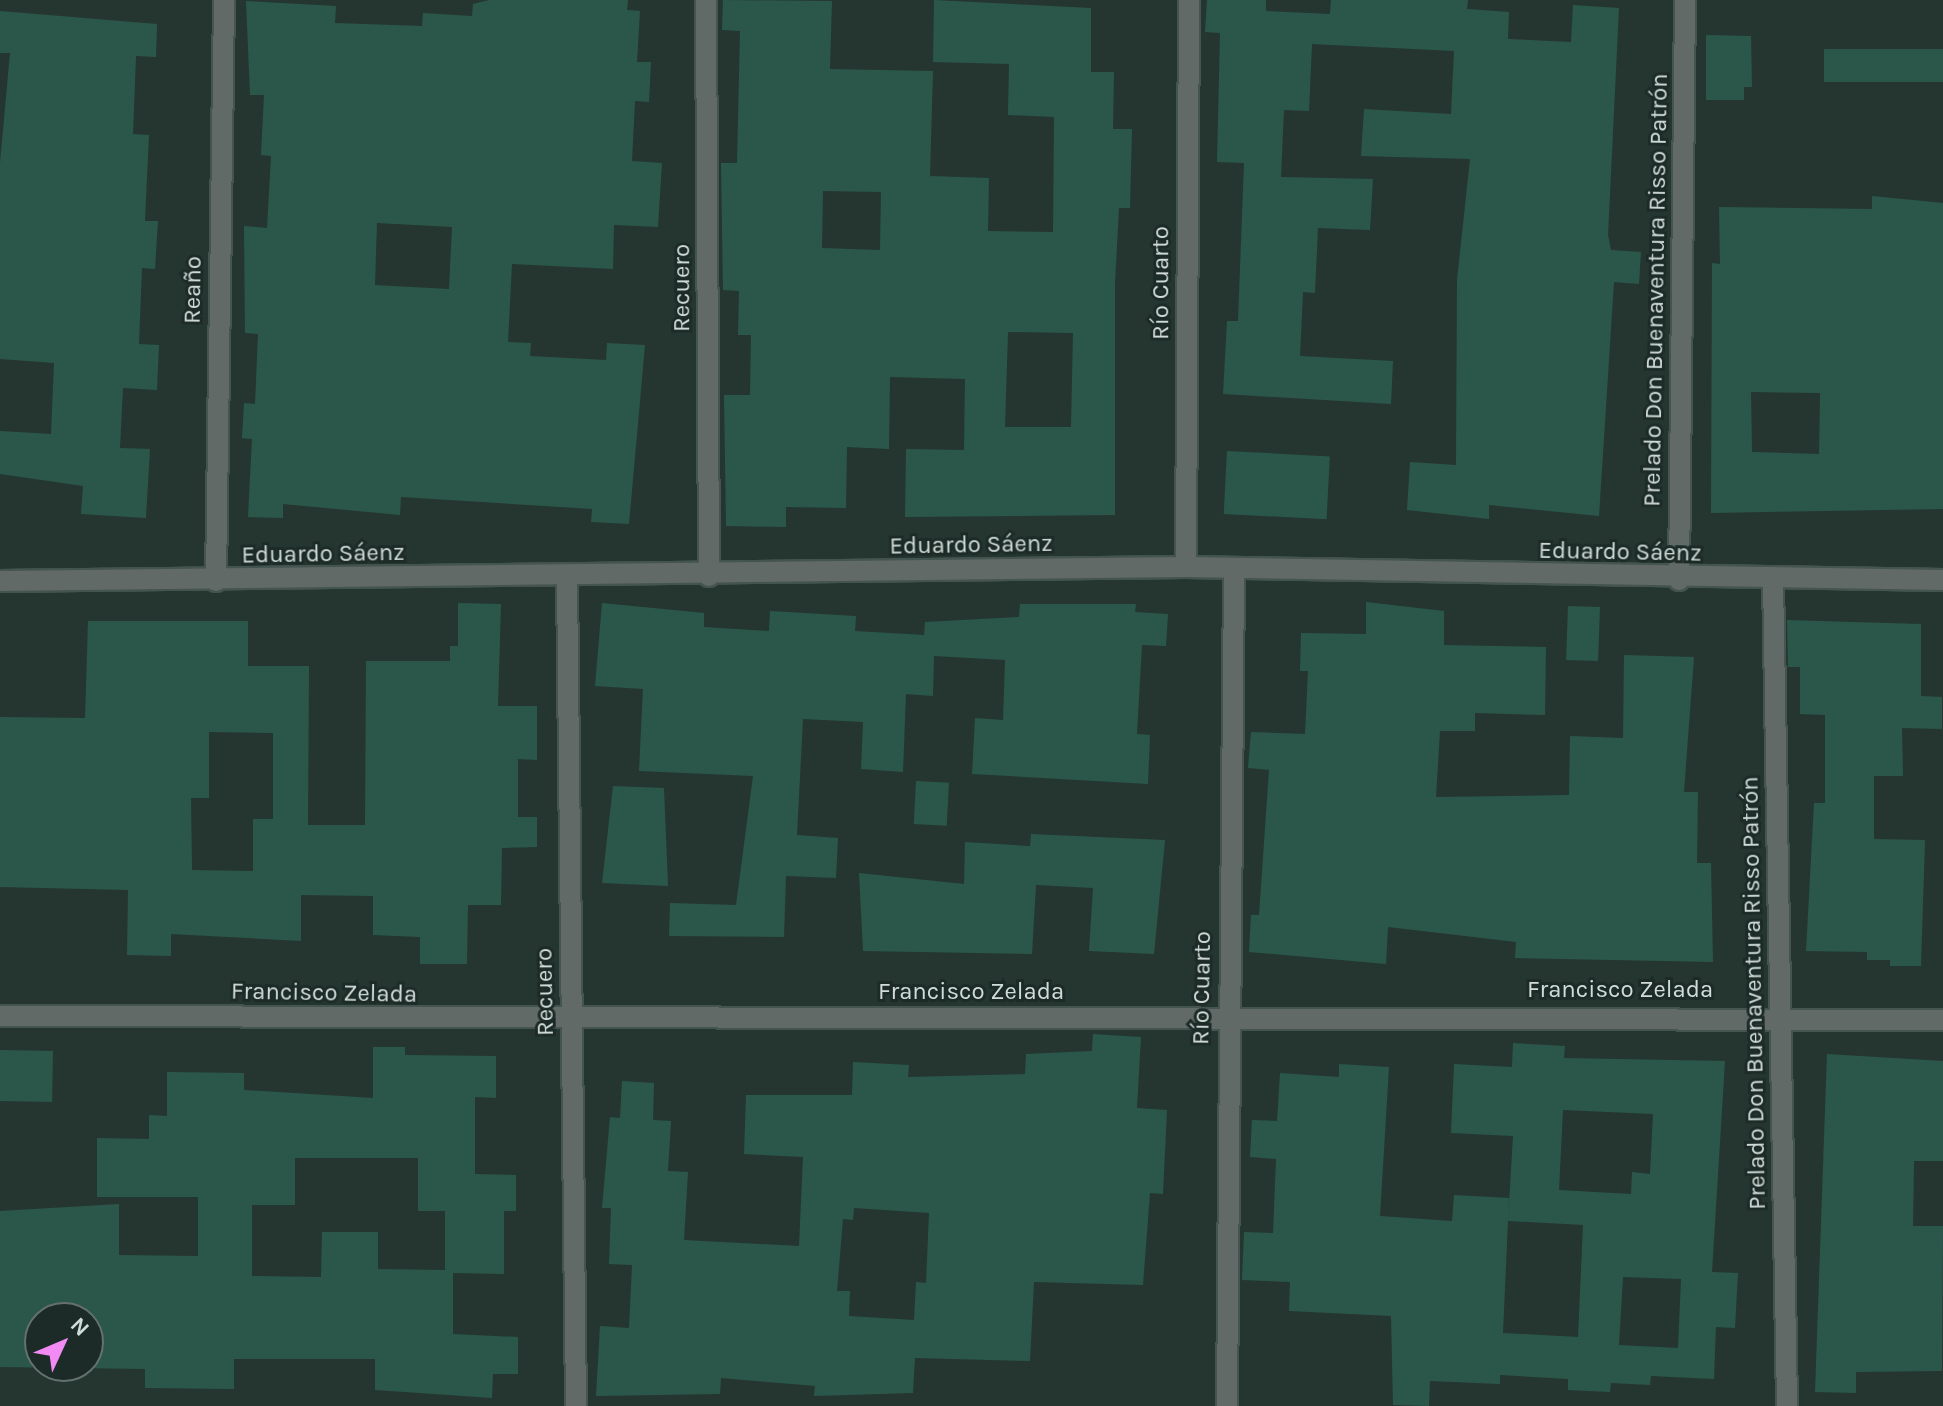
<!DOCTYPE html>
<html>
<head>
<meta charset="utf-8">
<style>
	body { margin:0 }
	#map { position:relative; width:1943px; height:1406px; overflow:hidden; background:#253631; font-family:Karla,sans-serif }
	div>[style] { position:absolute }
	.building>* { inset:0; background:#2b574b; transform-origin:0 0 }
	.roads { filter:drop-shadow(2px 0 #44544f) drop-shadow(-2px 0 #44544f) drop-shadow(0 2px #44544f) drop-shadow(0 -2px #44544f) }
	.street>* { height:20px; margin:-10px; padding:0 10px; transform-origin:10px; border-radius:10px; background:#626a67 }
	span { translate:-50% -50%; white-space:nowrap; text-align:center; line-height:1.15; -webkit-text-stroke:6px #1c2b27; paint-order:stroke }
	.street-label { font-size:24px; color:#d1dbd8 }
	.north { position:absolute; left:24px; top:1302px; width:80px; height:80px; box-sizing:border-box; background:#1c2b27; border:2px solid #64716e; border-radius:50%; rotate:46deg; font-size:22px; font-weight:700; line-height:32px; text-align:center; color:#d1dbd8 }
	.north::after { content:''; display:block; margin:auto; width:28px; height:36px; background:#f28af3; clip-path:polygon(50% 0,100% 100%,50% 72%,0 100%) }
</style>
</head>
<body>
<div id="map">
	<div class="building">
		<div style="clip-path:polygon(evenodd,489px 0,628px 0,627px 10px,640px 11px,637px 62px,651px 62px,649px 102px,635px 101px,632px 161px,662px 163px,658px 227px,614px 225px,613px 269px,512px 264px,508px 342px,531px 343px,530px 356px,606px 360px,607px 343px,645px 345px,629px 524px,591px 522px,592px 509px,401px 497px,400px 515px,283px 504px,283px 518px,248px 517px,252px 439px,242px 438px,244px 403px,255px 404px,258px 334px,245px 333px,244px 226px,267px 228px,271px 156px,261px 155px,264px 95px,250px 95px,246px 1px,336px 6px,335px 23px,422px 26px,423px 13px,472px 16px,473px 4px,489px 0,377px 223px,452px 227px,449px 289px,375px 285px,377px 223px)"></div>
		<div style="clip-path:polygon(evenodd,723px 0,832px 1px,830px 69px,933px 71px,930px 176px,989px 178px,988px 231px,1053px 232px,1054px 117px,1008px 115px,1009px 64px,933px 62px,934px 0,1091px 8px,1091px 72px,1114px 72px,1113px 129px,1132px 129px,1130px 208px,1119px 208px,1115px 283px,1115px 515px,905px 517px,906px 449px,964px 450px,965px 379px,890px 377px,889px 449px,847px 447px,846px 508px,786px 507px,786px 527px,726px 526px,724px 395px,750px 395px,751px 335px,738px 335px,739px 291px,723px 290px,721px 163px,737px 163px,740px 31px,722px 30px,723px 0,823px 191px,881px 192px,880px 250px,822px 248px,823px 191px,723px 0,1008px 332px,1073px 333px,1071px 427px,1005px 427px,1008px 332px)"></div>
		<div style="clip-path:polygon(1207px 0,1266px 0,1266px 11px,1330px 14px,1331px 0,1468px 0,1467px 9px,1509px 12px,1508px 39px,1571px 42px,1573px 5px,1619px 8px,1608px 235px,1611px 250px,1641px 252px,1639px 284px,1614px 282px,1599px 516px,1489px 505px,1489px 519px,1407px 510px,1410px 462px,1456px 465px,1457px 280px,1470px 159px,1361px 156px,1364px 109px,1451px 114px,1454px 51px,1312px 44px,1309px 111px,1284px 110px,1281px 177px,1373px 179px,1370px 230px,1318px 228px,1315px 293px,1303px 292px,1300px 356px,1393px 361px,1391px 404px,1223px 394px,1227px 321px,1238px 321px,1244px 163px,1217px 162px,1220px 33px,1205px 32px)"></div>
		<div style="clip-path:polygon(0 11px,157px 24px,156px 57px,136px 56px,133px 134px,149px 135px,145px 221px,158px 221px,155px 269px,142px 268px,139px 344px,159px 345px,157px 390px,123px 388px,120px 448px,150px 449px,146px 518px,81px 514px,83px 486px,0 474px,0 431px,51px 434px,54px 363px,0 359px,0 163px,10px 53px,0 53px)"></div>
		<div style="clip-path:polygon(1706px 35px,1751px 36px,1752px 87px,1744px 87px,1744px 100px,1706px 100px)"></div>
		<div style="left:1943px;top:49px;width:33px;height:119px;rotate:90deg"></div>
		<div style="clip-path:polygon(evenodd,1872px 196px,1943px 203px,1943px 509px,1711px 513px,1712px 263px,1720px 264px,1719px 207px,1872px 209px,1872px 196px,1751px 392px,1820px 393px,1819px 454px,1752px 452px,1751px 392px)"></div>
		<div style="left:1227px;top:451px;width:103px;height:63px;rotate:3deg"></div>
		<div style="clip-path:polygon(1366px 602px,1444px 611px,1444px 645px,1546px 647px,1545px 715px,1475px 713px,1475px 731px,1440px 731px,1436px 797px,1569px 795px,1570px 736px,1623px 738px,1624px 655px,1694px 657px,1684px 792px,1698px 792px,1697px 863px,1711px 863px,1713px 962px,1515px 958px,1516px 942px,1388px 927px,1386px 964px,1249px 952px,1251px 915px,1259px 915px,1269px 770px,1248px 768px,1251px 732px,1305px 734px,1308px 671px,1300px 671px,1301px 633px,1366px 634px)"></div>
		<div style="clip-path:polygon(evenodd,458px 603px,501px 604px,498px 706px,537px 706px,537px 760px,518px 759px,518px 817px,537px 817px,537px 847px,502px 848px,501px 905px,468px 905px,467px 964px,420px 964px,420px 937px,373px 935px,373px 896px,301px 895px,301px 941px,171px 934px,171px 956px,127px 955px,128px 890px,0 887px,0 717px,85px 718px,88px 621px,248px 621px,248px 666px,309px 666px,308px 825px,365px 825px,366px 661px,450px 661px,450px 646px,458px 646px,458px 603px,209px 732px,273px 733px,273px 819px,253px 819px,253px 871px,192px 870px,191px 798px,209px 798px,209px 732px)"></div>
		<div style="clip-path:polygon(602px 603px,704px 613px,704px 627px,769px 631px,770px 611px,856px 616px,855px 631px,924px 635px,925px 622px,1019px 617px,1020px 604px,1136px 604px,1135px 612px,1168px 614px,1166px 646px,1142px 645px,1137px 734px,1150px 735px,1148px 784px,972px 774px,975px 718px,1003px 720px,1005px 660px,934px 656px,933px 696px,906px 694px,903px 772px,861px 769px,863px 722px,803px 719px,797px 835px,838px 838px,836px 878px,786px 876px,784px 937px,669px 936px,670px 903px,736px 905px,753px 776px,639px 771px,643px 689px,595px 686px)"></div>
		<div style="left:1568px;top:606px;width:32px;height:54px;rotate:2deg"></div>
		<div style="clip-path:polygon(1787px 620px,1921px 624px,1921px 696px,1942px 697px,1942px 729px,1902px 728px,1903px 776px,1874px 776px,1874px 839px,1925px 840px,1921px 966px,1890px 966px,1890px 960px,1867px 960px,1867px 952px,1806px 951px,1814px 803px,1825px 803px,1825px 715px,1800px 714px,1800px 667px,1788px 667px)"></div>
		<div style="left:916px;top:781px;width:33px;height:43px;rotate:3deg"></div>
		<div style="clip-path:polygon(613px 786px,664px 788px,668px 886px,602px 883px)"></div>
		<div style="clip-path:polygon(1031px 834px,1165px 840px,1154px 954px,1089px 951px,1093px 888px,1036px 885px,1032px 954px,863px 951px,859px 873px,964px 884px,965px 842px,1030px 846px)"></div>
		<div style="clip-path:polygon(evenodd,1093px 1034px,1141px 1037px,1137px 1108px,1167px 1110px,1163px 1194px,1150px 1193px,1143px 1285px,1034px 1282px,1030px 1361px,915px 1358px,913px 1393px,814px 1396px,815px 1386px,721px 1378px,720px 1394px,596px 1396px,600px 1326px,629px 1328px,632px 1265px,609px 1264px,611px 1208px,602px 1208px,610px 1117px,620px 1118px,622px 1081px,654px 1083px,653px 1120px,671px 1121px,668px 1171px,688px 1172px,684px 1240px,799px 1246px,803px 1157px,744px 1154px,746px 1095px,852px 1095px,853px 1062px,909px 1065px,908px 1077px,1025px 1074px,1026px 1054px,1092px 1051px,1093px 1034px,854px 1208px,929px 1213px,926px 1283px,916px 1282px,914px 1320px,849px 1316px,850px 1291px,837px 1291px,843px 1219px,853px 1220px,854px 1208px)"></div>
		<div style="clip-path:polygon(evenodd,1513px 1043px,1565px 1046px,1564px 1058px,1725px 1061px,1712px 1272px,1738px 1273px,1735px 1328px,1716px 1327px,1714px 1379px,1651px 1376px,1650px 1385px,1611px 1383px,1610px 1392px,1568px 1390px,1568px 1379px,1500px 1375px,1500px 1384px,1430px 1381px,1429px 1406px,1393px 1405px,1391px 1316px,1289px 1311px,1290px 1282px,1242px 1280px,1244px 1232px,1273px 1233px,1276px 1159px,1250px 1157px,1252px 1120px,1277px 1121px,1280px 1073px,1339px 1077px,1339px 1064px,1389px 1067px,1380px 1216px,1452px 1221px,1454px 1195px,1509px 1198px,1503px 1333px,1578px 1337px,1583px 1225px,1508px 1221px,1513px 1136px,1451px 1133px,1454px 1064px,1512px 1067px,1513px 1043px,1563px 1110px,1653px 1114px,1650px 1174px,1632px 1172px,1631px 1194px,1559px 1190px,1563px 1110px,1513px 1043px,1623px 1277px,1681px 1279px,1678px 1348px,1619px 1345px,1623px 1277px)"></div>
		<div style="clip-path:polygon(evenodd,373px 1047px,405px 1047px,405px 1055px,496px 1056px,496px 1098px,475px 1097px,475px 1174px,516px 1175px,516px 1211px,504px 1211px,504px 1274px,453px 1273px,453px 1334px,518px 1337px,518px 1374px,493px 1374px,492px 1398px,375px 1390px,375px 1359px,234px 1359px,234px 1389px,145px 1388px,145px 1369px,0 1367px,0 1211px,119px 1204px,119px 1255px,198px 1256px,198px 1197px,97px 1197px,97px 1138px,149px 1139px,149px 1115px,167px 1116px,167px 1072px,244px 1073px,244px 1090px,373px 1098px,373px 1047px,295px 1158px,418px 1158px,418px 1211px,445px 1211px,445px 1270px,378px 1269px,378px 1232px,322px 1232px,321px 1277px,252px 1276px,252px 1205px,295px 1205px,295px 1158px,373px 1047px,40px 1318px,88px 1318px,88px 1366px,40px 1366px,40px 1318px)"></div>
		<div style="left:0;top:1050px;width:53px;height:51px;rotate:1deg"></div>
		<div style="clip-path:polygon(1827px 1054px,1943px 1061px,1943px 1161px,1914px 1161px,1913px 1226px,1943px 1226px,1942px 1371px,1856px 1372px,1856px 1393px,1815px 1392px)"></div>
	</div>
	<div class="roads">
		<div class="street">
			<div style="left:706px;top:0;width:576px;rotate:89.7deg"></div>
			<div style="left:1186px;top:567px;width:567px;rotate:-89.7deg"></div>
			<div style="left:567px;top:577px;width:829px;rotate:89.38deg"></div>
			<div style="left:1773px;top:578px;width:828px;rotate:89.03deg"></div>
			<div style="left:1679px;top:580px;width:580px;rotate:-89.41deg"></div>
			<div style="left:0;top:581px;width:1186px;rotate:-0.68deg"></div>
			<div style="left:1186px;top:567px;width:757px;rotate:0.98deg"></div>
			<div style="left:216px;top:581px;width:581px;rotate:-89.21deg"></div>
			<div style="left:0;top:1016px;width:1943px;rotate:0.12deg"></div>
			<div style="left:1227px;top:1406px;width:835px;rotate:-89.52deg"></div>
		</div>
	</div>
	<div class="street-label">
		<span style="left:1161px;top:283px;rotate:-90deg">Río Cuarto</span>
		<span style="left:682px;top:288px;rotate:-90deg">Recuero</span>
		<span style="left:193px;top:290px;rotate:-89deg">Reaño</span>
		<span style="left:1656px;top:290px;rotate:-89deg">Prelado Don Buenaventura Risso Patrón</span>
		<span style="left:971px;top:545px;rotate:-1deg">Eduardo Sáenz</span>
		<span style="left:1620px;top:552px;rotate:1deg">Eduardo Sáenz</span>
		<span style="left:323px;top:554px;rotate:-1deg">Eduardo Sáenz</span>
		<span style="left:1202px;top:988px;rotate:-89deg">Río Cuarto</span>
		<span style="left:1620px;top:990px">Francisco Zelada</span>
		<span style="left:545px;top:992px;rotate:-91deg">Recuero</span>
		<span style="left:971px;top:992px">Francisco Zelada</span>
		<span style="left:324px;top:993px;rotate:1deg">Francisco Zelada</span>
		<span style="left:1754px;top:993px;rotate:-91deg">Prelado Don Buenaventura Risso Patrón</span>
	</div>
	<div class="north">N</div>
</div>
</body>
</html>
